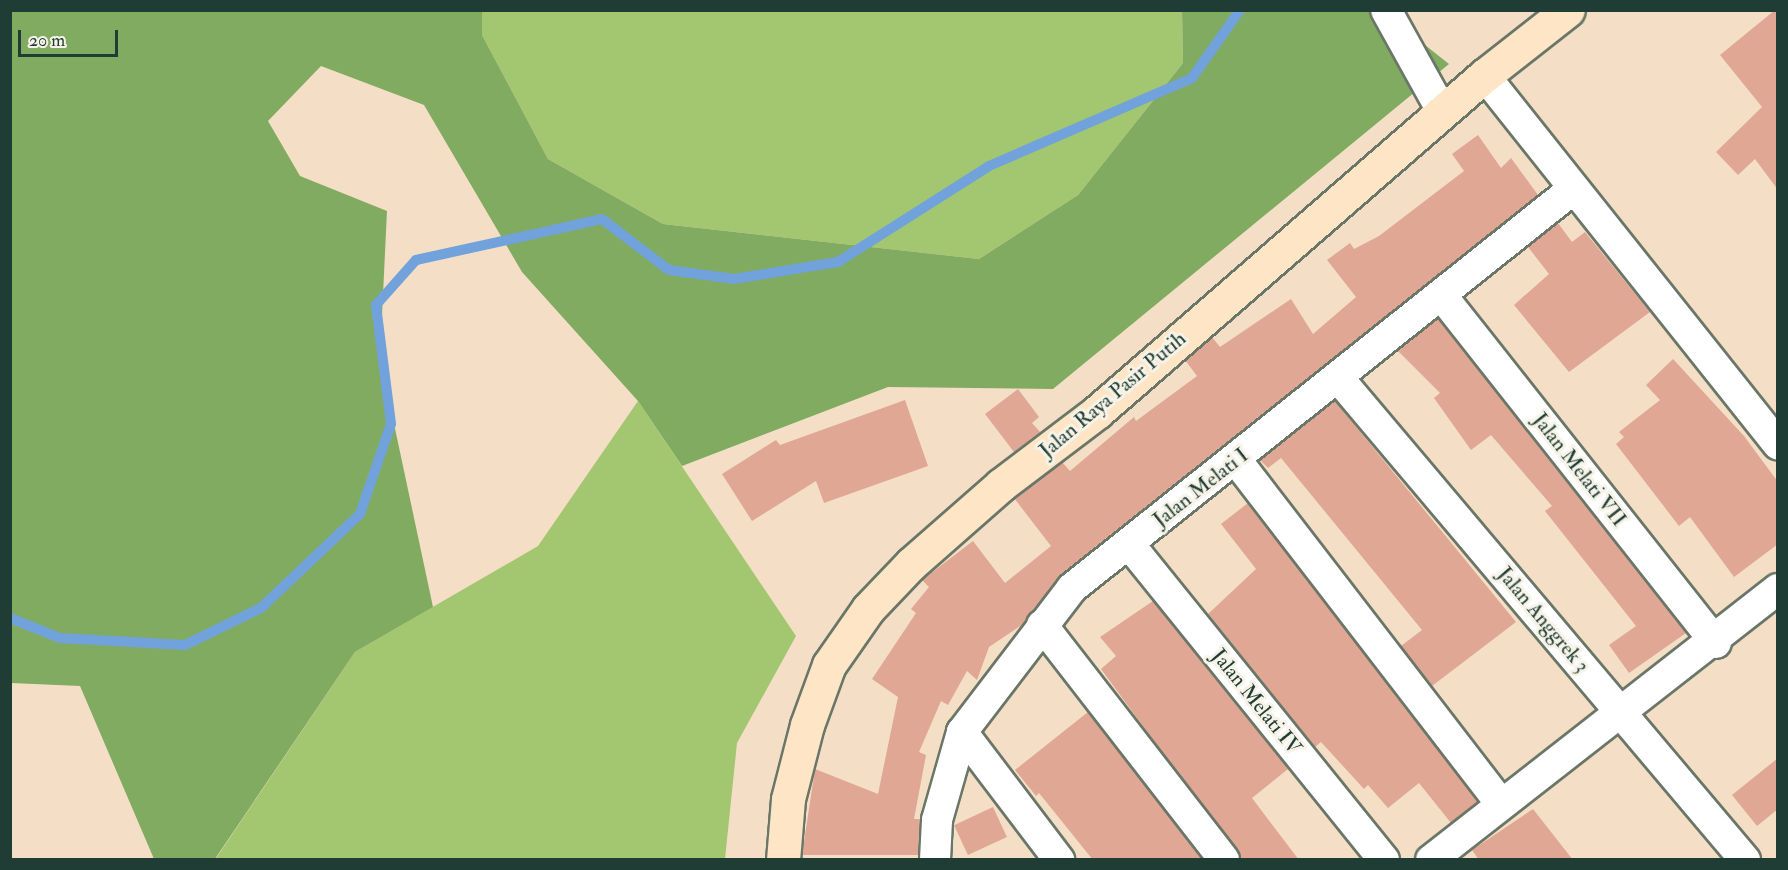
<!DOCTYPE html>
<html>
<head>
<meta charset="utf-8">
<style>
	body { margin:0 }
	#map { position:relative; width:1788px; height:870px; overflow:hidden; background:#f4dfc6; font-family:"IM FELL Double Pica",serif }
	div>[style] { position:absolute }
	.green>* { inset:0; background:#a3c670 }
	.forest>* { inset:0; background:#82ab62 }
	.stream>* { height:10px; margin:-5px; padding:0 5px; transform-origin:5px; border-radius:5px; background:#71a2db }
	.building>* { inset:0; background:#dfa794; transform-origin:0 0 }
	.roads { filter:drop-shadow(2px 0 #6a7667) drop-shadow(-2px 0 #6a7667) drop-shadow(0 2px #6a7667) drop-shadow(0 -2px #6a7667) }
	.street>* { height:30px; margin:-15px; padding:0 15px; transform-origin:15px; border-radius:15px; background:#fff }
	.secondary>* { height:33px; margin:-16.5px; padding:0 16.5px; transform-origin:16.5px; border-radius:16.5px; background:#fde5c5 }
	span { translate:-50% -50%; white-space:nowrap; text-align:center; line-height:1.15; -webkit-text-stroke:6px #f7f3e8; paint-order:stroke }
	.street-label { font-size:21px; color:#1f3d34 }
	.frame { position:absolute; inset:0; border:12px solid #1f3d34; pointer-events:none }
	.scale { position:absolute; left:18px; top:30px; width:100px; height:27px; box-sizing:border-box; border:3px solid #1f3d34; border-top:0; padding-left:8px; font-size:18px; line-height:21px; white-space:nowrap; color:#1f3d34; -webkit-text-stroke:4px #f7f3e8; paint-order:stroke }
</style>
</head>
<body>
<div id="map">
	<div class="green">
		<div style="clip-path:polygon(482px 10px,1182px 10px,1183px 63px,1078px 195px,979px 259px,663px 224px,548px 159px,482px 35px)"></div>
		<div style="clip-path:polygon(638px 401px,796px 636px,737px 743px,725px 859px,215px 860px,355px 652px,538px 546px)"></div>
	</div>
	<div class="forest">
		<div style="clip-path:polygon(11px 11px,482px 11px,482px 35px,548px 159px,663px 224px,979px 259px,1078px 195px,1183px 63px,1182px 11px,1382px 11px,1449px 64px,1053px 389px,888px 387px,682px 466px,638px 401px,522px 272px,424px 105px,321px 66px,268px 121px,300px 176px,387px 211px,380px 358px,433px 607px,355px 652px,215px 859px,154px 859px,80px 686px,11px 683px)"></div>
	</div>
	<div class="stream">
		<div style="left:10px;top:618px;width:54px;rotate:21.8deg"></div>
		<div style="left:60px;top:638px;width:125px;rotate:3.2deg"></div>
		<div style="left:185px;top:645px;width:85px;rotate:-26deg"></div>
		<div style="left:261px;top:608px;width:137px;rotate:-43.5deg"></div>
		<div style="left:360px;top:514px;width:95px;rotate:-71deg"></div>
		<div style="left:391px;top:424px;width:120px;rotate:-97.2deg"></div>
		<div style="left:376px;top:305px;width:60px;rotate:-48.4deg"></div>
		<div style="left:416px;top:260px;width:190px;rotate:-12.4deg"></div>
		<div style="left:602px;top:219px;width:84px;rotate:37.3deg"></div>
		<div style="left:669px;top:270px;width:66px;rotate:7.9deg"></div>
		<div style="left:734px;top:279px;width:105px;rotate:-9.3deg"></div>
		<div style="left:838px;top:262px;width:179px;rotate:-32.4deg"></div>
		<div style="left:989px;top:166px;width:221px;rotate:-23.4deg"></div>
		<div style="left:1192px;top:78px;width:83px;rotate:-54.8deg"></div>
	</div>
	<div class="building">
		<div style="clip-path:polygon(1775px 10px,1778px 10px,1778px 190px,1755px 159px,1738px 175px,1716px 152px,1762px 107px,1720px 55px)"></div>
		<div style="clip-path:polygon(1478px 135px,1501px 168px,1511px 158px,1538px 195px,1061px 574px,1023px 624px,989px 647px,977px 680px,967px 671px,948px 705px,941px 701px,919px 752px,926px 755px,914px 819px,920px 819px,918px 855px,802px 855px,815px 769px,878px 794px,898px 697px,872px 679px,916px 613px,911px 609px,929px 587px,922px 580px,973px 541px,1005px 583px,1051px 546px,1014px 498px,1062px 462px,1070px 471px,1134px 417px,1136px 421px,1197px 376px,1185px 360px,1212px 337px,1220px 347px,1291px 299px,1313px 334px,1356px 297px,1327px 260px,1350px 243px,1354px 249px,1379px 236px,1464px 171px,1452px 154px)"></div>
		<div style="clip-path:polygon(1558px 223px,1572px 242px,1585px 232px,1650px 312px,1569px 372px,1514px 305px,1549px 274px,1528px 247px)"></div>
		<div style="clip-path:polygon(1438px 319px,1686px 633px,1629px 673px,1609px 645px,1636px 626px,1545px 511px,1552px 506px,1491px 435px,1471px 450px,1434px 398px,1440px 393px,1398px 351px)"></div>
		<div style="clip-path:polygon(1673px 359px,1744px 436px,1778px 482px,1778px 544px,1734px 577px,1690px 517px,1679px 526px,1616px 444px,1624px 437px,1619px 432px,1660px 400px,1646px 385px)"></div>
		<div style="clip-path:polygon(1018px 389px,1039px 417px,1032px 423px,1040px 432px,1014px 452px,985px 414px)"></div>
		<div style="clip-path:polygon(905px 400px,928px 466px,824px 503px,816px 481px,752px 521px,722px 474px,776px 440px,780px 445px)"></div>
		<div style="clip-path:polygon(1335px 401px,1516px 622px,1432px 686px,1401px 646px,1422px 630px,1281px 458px,1268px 468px,1260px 460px)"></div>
		<div style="clip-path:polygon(1248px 503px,1478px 802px,1451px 823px,1419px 783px,1388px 808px,1368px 785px,1364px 789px,1321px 742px,1315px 747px,1208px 614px,1256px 569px,1221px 524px)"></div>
		<div style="clip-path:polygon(1153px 601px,1288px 769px,1252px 798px,1299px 860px,1241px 860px,1101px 669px,1116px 656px,1100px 637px)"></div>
		<div style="clip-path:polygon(1088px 712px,1202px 860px,1093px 860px,1039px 793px,1036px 796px,1015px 770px)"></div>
		<div style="clip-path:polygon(1778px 758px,1778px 809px,1757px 826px,1732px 795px)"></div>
		<div style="left:993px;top:807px;width:33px;height:43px;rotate:65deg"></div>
		<div style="clip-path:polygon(1533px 809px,1573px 860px,1479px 860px,1472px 850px)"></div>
	</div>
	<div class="roads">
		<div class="street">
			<div style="left:1386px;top:10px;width:115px;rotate:61deg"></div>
			<div style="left:1496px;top:90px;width:453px;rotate:51.5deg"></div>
			<div style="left:1442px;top:296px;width:442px;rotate:51.7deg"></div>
			<div style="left:1340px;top:380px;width:628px;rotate:49.84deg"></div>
			<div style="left:1237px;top:461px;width:433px;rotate:52.4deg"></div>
			<div style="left:1129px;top:544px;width:406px;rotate:51.1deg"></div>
			<div style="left:1042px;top:625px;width:297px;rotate:52.2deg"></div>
			<div style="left:962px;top:732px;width:161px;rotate:52.8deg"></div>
			<div style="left:935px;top:860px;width:40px;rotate:-87.1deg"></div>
			<div style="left:937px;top:820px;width:91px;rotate:-74.1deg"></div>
			<div style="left:962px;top:732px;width:181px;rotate:-52.6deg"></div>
			<div style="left:1072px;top:588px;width:639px;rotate:-38.52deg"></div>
			<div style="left:1431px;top:860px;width:440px;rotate:-38deg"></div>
		</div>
		<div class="secondary">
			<div style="left:783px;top:860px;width:61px;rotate:-85.3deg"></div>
			<div style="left:788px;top:799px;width:76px;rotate:-75.6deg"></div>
			<div style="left:807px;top:725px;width:64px;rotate:-69.9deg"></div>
			<div style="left:829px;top:665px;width:68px;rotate:-55.1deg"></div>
			<div style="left:868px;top:609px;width:62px;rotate:-46.3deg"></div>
			<div style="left:911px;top:564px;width:120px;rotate:-41.3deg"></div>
			<div style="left:1001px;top:485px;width:121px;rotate:-37.2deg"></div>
			<div style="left:1097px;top:412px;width:514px;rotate:-40.98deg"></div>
			<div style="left:1485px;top:75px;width:105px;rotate:-38.1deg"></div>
		</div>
	</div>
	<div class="street-label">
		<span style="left:1113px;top:395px;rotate:-40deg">Jalan Raya Pasir Putih</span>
		<span style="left:1579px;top:470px;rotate:52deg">Jalan Melati VII</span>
		<span style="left:1201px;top:488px;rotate:-38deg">Jalan Melati I</span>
		<span style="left:1543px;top:620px;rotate:50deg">Jalan Anggrek 3</span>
		<span style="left:1256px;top:702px;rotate:51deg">Jalan Melati IV</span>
	</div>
	<div class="frame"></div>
	<div class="scale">20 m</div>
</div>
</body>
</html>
